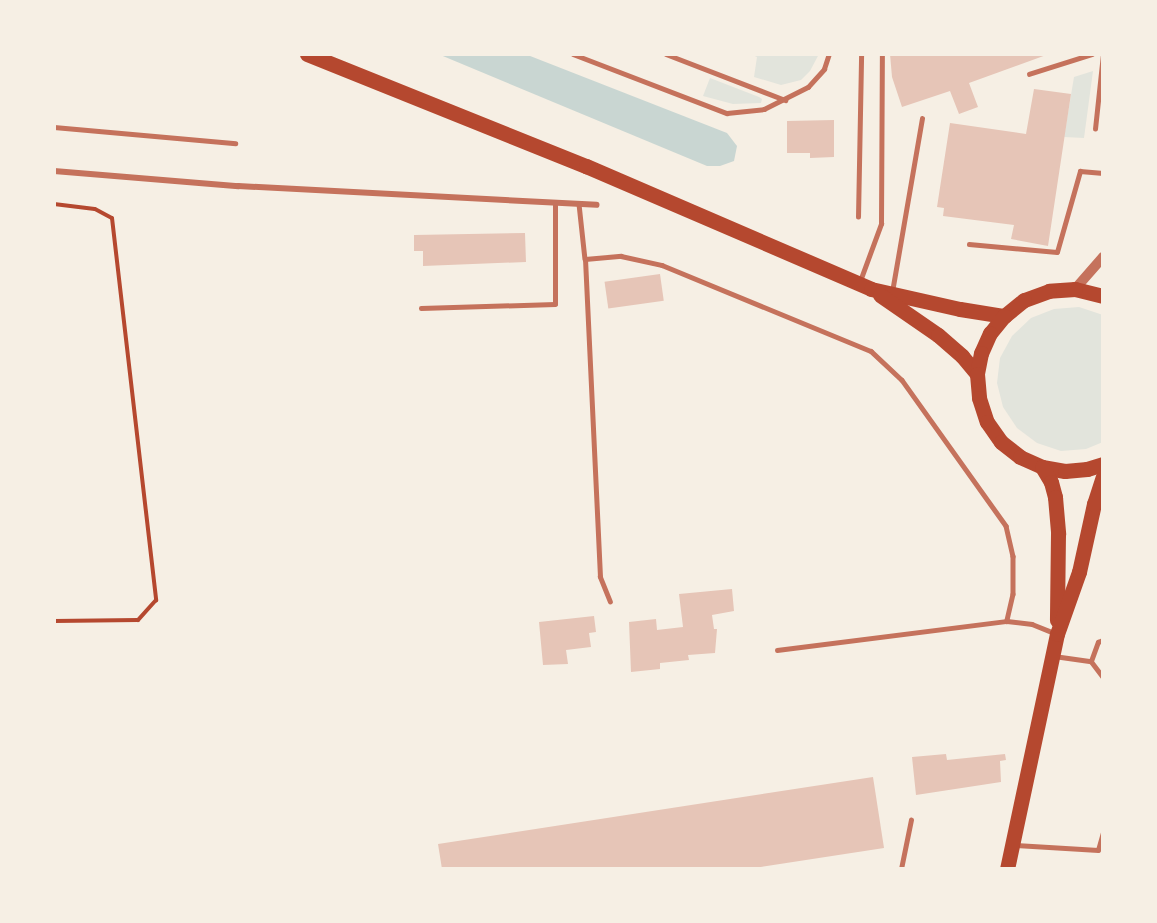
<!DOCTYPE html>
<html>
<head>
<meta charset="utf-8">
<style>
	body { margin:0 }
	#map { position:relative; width:1157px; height:923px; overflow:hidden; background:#f6efe4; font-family:"Golos Text",sans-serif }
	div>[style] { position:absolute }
	.green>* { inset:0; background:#e2e4dc }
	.water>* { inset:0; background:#c9d6d2 }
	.building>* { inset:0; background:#e6c5b7; transform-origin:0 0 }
	.path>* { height:4px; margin:-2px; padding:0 2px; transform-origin:2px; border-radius:2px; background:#b5482f }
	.service>* { height:4.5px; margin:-2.25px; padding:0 2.25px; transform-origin:2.25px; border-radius:2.25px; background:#c5725c }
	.minor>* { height:6px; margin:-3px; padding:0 3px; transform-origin:3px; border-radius:3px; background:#c5725c }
	.tertiary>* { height:10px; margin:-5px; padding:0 5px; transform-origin:5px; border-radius:5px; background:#c5725c }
	.primary>* { height:15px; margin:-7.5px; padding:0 7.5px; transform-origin:7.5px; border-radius:7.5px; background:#b5482f }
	span { translate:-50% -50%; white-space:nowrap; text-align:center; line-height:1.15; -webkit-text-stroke:4.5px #f6efe4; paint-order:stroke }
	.frame { position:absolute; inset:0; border:56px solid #f6efe4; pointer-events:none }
</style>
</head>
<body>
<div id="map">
	<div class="green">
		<div style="clip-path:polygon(750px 54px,819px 54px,810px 71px,801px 80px,781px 85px,754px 77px,757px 57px)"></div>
		<div style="clip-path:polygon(1093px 71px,1084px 138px,1064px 137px,1074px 77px)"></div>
		<div style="clip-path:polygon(710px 78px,759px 97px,762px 99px,761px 103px,733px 104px,703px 96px)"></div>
		<div style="clip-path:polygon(1079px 307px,1103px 315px,1103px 442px,1086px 449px,1061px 451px,1037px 443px,1017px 428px,1003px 407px,997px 383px,1000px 358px,1012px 336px,1031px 318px,1054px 309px)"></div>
	</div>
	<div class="water">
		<div style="clip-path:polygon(438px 54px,525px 54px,727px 133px,737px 146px,734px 161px,720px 166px,707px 166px)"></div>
	</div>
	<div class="building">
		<div style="clip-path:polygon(890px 54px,1049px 54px,969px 83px,978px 107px,959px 114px,950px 91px,902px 107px,892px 77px)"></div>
		<div style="clip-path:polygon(1034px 89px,1071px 94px,1048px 246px,1011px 239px,1014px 225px,943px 216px,944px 208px,937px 207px,950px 123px,1026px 134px)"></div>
		<div style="clip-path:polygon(834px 120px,834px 157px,810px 158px,810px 153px,787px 153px,787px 121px)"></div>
		<div style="clip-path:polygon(525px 233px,526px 262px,423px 266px,423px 251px,414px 251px,414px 235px)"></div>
		<div style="left:660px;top:274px;width:27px;height:56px;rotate:82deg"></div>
		<div style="clip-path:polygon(732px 589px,734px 611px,712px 615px,714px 629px,717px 629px,715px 653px,688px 655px,689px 660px,660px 663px,660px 669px,631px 672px,629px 622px,656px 619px,657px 630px,683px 627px,679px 594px)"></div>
		<div style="clip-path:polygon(594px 616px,596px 632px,589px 633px,591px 647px,566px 650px,568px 664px,543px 665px,539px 622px)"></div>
		<div style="clip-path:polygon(946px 754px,947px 760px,1005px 754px,1006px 760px,1000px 761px,1001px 782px,916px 795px,912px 757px)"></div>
		<div style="clip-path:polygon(873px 777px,884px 848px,747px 869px,442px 869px,438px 844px)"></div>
	</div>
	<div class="path">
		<div style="left:54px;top:204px;width:41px;rotate:7deg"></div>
		<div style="left:95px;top:209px;width:19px;rotate:28deg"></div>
		<div style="left:112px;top:218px;width:385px;rotate:83.4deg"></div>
		<div style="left:156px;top:600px;width:27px;rotate:132deg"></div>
		<div style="left:138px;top:620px;width:84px;rotate:179.3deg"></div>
	</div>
	<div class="service">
		<div style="left:573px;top:54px;width:165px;rotate:21deg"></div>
		<div style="left:727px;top:113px;width:37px;rotate:-6deg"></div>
		<div style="left:764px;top:109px;width:49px;rotate:-26.6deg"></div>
		<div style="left:808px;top:87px;width:24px;rotate:-48deg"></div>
		<div style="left:824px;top:69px;width:16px;rotate:-72deg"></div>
		<div style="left:666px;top:54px;width:128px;rotate:21.1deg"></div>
		<div style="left:1029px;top:74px;width:66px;rotate:-17.6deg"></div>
		<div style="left:54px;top:127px;width:182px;rotate:5.1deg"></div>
		<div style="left:1095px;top:129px;width:75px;rotate:-83.9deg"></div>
		<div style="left:579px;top:204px;width:55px;rotate:83.8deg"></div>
		<div style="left:858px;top:217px;width:163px;rotate:-88.9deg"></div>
		<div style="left:969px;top:244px;width:88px;rotate:5.2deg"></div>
		<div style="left:1057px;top:252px;width:84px;rotate:-74.1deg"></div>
		<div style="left:1080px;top:171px;width:23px;rotate:5deg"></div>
		<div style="left:860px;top:281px;width:61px;rotate:-69.8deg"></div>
		<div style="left:881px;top:224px;width:170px;rotate:-89.7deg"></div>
		<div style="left:892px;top:292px;width:176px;rotate:-80.2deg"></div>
		<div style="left:421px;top:308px;width:134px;rotate:-1.7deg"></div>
		<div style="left:555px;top:304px;width:101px;rotate:-90deg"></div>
		<div style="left:610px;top:602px;width:27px;rotate:-112deg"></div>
		<div style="left:600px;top:577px;width:318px;rotate:-92.7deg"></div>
		<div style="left:585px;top:259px;width:36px;rotate:-5deg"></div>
		<div style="left:621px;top:256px;width:42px;rotate:12.4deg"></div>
		<div style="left:662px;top:265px;width:226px;rotate:22.4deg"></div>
		<div style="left:871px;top:351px;width:42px;rotate:43.1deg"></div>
		<div style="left:902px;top:380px;width:179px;rotate:54.5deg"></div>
		<div style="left:1006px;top:526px;width:31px;rotate:77deg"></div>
		<div style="left:1013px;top:556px;width:38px;rotate:90deg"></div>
		<div style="left:1013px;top:594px;width:28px;rotate:103deg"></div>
		<div style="left:1007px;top:621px;width:25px;rotate:7deg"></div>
		<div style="left:1032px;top:624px;width:24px;rotate:22deg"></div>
		<div style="left:777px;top:650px;width:232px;rotate:-7.2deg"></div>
		<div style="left:1054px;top:656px;width:37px;rotate:8deg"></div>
		<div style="left:1091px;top:661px;width:20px;rotate:53deg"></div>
		<div style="left:1091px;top:661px;width:20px;rotate:-70deg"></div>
		<div style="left:1098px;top:642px;width:5px;rotate:-22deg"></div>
		<div style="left:1014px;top:845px;width:84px;rotate:3.4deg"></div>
		<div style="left:1098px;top:850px;width:18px;rotate:-74deg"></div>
		<div style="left:901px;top:869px;width:50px;rotate:-78.5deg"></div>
	</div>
	<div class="minor">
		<div style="left:54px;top:171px;width:185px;rotate:4.7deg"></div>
		<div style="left:238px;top:186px;width:359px;rotate:3deg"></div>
	</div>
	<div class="tertiary">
		<div style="left:1075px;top:289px;width:43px;rotate:-48.8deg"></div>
	</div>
	<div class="primary">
		<div style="left:307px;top:54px;width:301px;rotate:21.9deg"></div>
		<div style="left:586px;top:166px;width:310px;rotate:23.3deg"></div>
		<div style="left:871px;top:289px;width:91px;rotate:12.7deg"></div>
		<div style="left:960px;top:309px;width:45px;rotate:9deg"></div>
		<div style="left:880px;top:295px;width:70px;rotate:34.6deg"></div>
		<div style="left:938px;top:335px;width:32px;rotate:41deg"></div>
		<div style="left:962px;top:356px;width:23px;rotate:50deg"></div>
		<div style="left:1103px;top:296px;width:29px;rotate:-166deg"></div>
		<div style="left:1075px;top:289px;width:26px;rotate:176deg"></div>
		<div style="left:1049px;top:291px;width:27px;rotate:160deg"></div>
		<div style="left:1024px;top:300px;width:26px;rotate:141deg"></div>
		<div style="left:1004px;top:316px;width:22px;rotate:129deg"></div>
		<div style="left:990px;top:333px;width:22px;rotate:114deg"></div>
		<div style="left:981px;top:353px;width:21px;rotate:101deg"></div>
		<div style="left:977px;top:374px;width:24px;rotate:85deg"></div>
		<div style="left:979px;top:398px;width:25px;rotate:72deg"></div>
		<div style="left:987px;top:422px;width:24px;rotate:55deg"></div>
		<div style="left:1001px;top:442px;width:24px;rotate:38deg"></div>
		<div style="left:1020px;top:457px;width:24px;rotate:24deg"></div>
		<div style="left:1042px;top:467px;width:23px;rotate:10deg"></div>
		<div style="left:1065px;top:471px;width:22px;rotate:-5deg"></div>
		<div style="left:1087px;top:469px;width:17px;rotate:-17deg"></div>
		<div style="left:1042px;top:467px;width:17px;rotate:59deg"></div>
		<div style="left:1051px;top:482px;width:16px;rotate:75deg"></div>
		<div style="left:1055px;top:497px;width:37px;rotate:85deg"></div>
		<div style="left:1058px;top:534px;width:86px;rotate:90.7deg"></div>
		<div style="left:1007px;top:869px;width:240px;rotate:-78deg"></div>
		<div style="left:1057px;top:634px;width:66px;rotate:-70.5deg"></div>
		<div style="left:1079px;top:572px;width:70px;rotate:-77.6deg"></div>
		<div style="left:1094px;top:504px;width:28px;rotate:-72deg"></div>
	</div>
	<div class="frame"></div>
</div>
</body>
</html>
